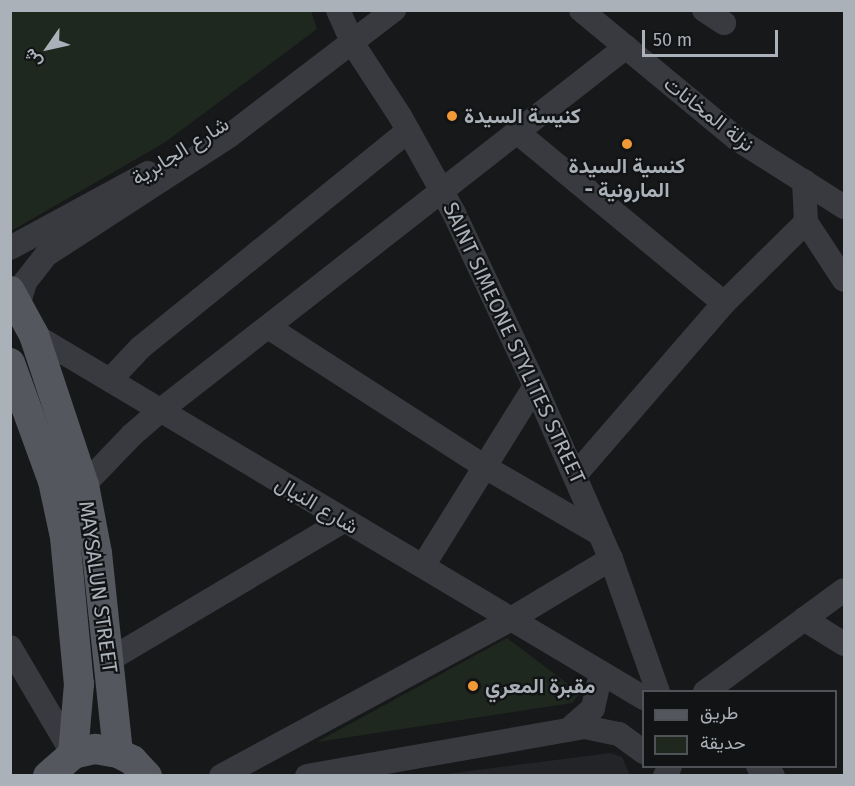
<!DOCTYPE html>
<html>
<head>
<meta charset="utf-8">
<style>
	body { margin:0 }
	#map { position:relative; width:855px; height:786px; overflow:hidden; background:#17181a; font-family:"Fira Sans",Vazirmatn,sans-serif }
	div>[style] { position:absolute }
	.built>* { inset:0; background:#232427 }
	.green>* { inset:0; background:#1f281f }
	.minor>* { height:24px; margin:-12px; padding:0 12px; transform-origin:12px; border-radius:12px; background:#383a3f }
	.major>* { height:30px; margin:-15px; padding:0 15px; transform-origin:15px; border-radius:15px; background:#54585e }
	.dots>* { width:16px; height:16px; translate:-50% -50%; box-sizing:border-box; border:3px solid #121315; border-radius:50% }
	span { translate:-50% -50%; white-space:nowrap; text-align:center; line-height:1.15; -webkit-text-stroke:4.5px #121315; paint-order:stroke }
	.street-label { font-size:21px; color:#aab1b9 }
	.poi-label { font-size:21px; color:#aab1b9; font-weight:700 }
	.left { translate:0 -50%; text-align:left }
	.frame { position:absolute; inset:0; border:12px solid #aab1b9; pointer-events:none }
	.legend { position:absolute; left:642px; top:690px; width:195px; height:78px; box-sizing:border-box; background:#121315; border:2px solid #4f5257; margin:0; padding:8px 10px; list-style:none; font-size:18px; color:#aab1b9 }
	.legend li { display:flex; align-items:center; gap:12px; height:30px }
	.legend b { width:30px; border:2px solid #4f5257 }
	.north { position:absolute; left:18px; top:18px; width:60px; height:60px; -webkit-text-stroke:4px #121315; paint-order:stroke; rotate:236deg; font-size:16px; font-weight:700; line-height:24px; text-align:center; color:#aab1b9 }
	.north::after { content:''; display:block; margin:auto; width:21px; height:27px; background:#aab1b9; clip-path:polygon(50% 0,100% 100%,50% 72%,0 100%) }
	.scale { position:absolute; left:642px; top:30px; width:136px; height:27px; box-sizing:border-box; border:3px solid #aab1b9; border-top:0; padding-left:8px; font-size:18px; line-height:21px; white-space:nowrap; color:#aab1b9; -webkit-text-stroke:4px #121315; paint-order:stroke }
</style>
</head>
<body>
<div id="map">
	<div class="built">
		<div style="clip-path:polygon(610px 753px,622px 757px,630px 775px,439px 775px)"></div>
	</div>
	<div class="green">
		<div style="clip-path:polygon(11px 10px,311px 11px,317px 29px,164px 143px,11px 231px)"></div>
		<div style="clip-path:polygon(507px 638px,580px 693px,572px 703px,317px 742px)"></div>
	</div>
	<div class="minor">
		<div style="left:338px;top:10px;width:37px;rotate:66deg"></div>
		<div style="left:353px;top:44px;width:86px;rotate:56.9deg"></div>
		<div style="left:400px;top:116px;width:111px;rotate:60.9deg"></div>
		<div style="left:454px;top:213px;width:191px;rotate:64.9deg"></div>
		<div style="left:535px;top:386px;width:189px;rotate:66.3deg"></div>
		<div style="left:611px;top:559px;width:141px;rotate:70.5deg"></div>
		<div style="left:581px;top:10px;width:202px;rotate:39.6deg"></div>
		<div style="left:737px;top:139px;width:127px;rotate:32.4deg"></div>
		<div style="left:704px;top:10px;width:24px;rotate:33deg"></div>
		<div style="left:517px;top:132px;width:268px;rotate:39.6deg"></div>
		<div style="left:804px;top:181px;width:41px;rotate:87.2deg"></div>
		<div style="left:806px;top:222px;width:69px;rotate:56.8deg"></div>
		<div style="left:10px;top:248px;width:157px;rotate:-28.5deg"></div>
		<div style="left:19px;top:303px;width:22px;rotate:-74deg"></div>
		<div style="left:25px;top:282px;width:34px;rotate:-52deg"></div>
		<div style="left:46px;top:255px;width:218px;rotate:-33deg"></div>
		<div style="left:229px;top:136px;width:208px;rotate:-37.4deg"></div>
		<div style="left:268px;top:327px;width:258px;rotate:32.8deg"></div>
		<div style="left:485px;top:467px;width:133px;rotate:30.2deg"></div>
		<div style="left:34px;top:335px;width:710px;rotate:30.76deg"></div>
		<div style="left:110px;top:380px;width:44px;rotate:-46.8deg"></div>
		<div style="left:140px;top:348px;width:345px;rotate:-39deg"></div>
		<div style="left:576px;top:474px;width:226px;rotate:-49.1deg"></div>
		<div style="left:724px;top:303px;width:115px;rotate:-44.6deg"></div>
		<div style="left:84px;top:485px;width:69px;rotate:-46.2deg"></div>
		<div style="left:132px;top:435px;width:38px;rotate:-41deg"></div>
		<div style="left:161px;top:410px;width:590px;rotate:-37.98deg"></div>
		<div style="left:423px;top:566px;width:212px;rotate:-58.1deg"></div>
		<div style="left:804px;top:619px;width:47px;rotate:32deg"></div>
		<div style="left:10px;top:647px;width:124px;rotate:59.5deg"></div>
		<div style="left:109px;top:660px;width:272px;rotate:-30.7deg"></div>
		<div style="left:705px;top:692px;width:172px;rotate:-36.3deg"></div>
		<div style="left:568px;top:730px;width:33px;rotate:-41deg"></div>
		<div style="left:593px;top:708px;width:36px;rotate:-77deg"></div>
		<div style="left:758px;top:766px;width:18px;rotate:34deg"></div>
		<div style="left:221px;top:776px;width:330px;rotate:-28.4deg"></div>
		<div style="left:511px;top:619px;width:117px;rotate:-31deg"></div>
		<div style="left:307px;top:776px;width:282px;rotate:-10deg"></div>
		<div style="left:585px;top:727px;width:35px;rotate:12deg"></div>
		<div style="left:619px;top:734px;width:31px;rotate:36deg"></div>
		<div style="left:665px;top:776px;width:11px;rotate:-63deg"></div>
	</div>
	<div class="major">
		<div style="left:10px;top:291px;width:50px;rotate:61.4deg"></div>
		<div style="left:34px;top:335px;width:158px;rotate:71.6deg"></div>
		<div style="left:84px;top:485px;width:69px;rotate:79.2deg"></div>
		<div style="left:97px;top:553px;width:201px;rotate:84deg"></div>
		<div style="left:10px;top:363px;width:126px;rotate:70deg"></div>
		<div style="left:53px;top:481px;width:57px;rotate:77.9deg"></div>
		<div style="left:65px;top:537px;width:148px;rotate:84.6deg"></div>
		<div style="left:79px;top:684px;width:70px;rotate:94.9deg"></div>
		<div style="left:48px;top:776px;width:33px;rotate:-41deg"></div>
		<div style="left:73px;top:754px;width:23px;rotate:-13deg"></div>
		<div style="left:95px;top:749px;width:23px;rotate:10deg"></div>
		<div style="left:118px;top:753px;width:16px;rotate:27deg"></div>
		<div style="left:132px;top:760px;width:22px;rotate:47deg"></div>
	</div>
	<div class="dots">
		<div style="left:452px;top:116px;background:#f29937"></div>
		<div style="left:627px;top:144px;background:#f29937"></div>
		<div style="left:473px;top:686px;background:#f29937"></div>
	</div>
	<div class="street-label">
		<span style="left:709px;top:114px;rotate:38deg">نزلة المخانات</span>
		<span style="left:180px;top:151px;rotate:-32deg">شارع الجابرية</span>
		<span style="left:514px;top:343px;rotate:65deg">SAINT SIMEONE STYLITES STREET</span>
		<span style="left:317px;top:505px;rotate:31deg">شارع النيال</span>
		<span style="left:98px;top:587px;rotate:82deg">MAYSALUN STREET</span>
	</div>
	<div class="poi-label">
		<span class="left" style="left:464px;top:116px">كنيسة السيدة</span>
		<span style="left:627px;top:178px">كنسية السيدة<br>- المارونية</span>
		<span class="left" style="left:485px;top:686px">مقبرة المعري</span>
	</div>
	<div class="frame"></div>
	<ul class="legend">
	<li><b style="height:8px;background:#54585e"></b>طريق</li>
	<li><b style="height:16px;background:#1f281f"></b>حديقة</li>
	</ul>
	<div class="north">ش</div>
	<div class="scale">50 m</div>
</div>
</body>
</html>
